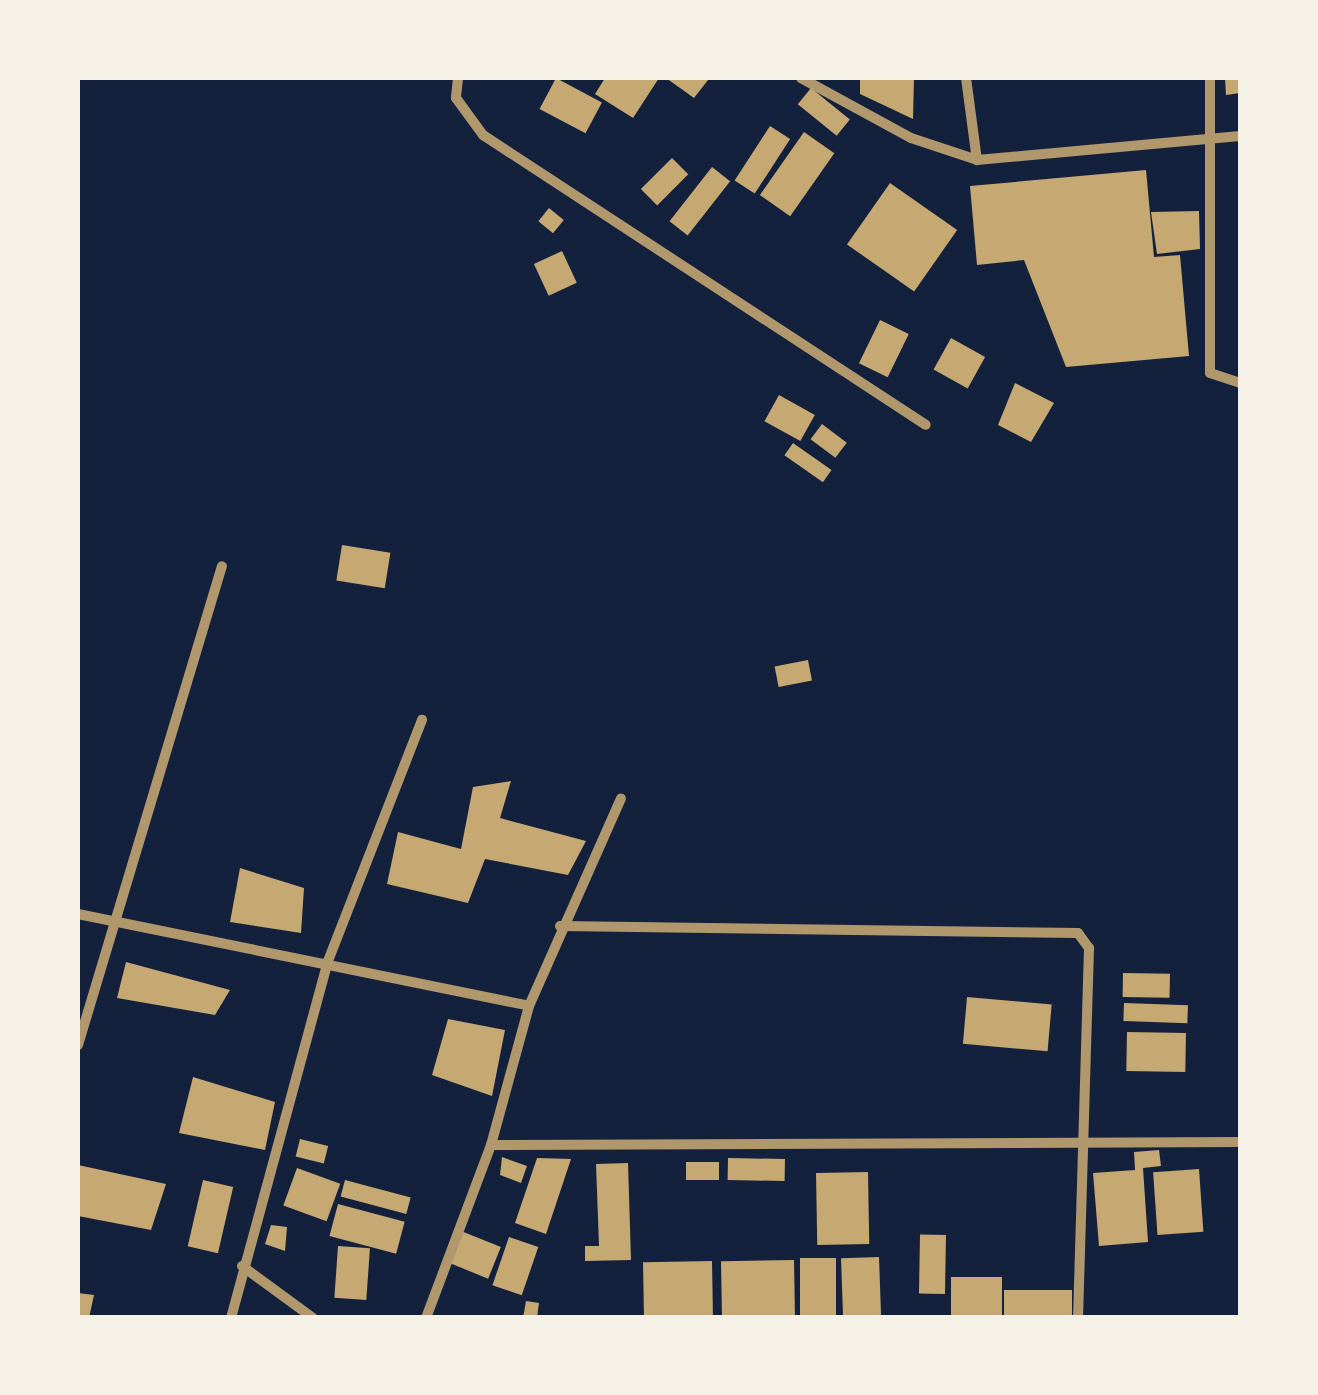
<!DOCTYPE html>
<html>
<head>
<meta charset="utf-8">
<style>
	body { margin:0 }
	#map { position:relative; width:1318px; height:1395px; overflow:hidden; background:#14213d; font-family:"Golos Text",sans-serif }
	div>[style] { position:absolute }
	.building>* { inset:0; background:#c6a872; transform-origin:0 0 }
	.minor>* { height:10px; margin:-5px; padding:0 5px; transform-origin:5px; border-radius:5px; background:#b1986c }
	span { translate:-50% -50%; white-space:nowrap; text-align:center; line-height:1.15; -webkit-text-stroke:9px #f6f1e7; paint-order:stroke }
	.frame { position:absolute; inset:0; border:80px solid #f6f1e7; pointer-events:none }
</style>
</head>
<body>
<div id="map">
	<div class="building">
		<div style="left:556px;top:78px;width:52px;height:35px;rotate:28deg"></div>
		<div style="clip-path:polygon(605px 78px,659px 78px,633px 118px,595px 94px)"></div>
		<div style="clip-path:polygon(666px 78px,705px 78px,708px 80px,694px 98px)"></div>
		<div style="clip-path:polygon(860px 78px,914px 78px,913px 119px,860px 94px)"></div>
		<div style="clip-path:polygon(1225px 78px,1240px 78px,1240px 93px,1226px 95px)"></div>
		<div style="left:811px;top:88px;width:50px;height:21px;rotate:39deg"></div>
		<div style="left:770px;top:126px;width:24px;height:65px;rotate:33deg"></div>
		<div style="left:804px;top:132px;width:37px;height:77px;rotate:35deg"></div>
		<div style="left:672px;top:158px;width:23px;height:44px;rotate:45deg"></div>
		<div style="left:712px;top:167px;width:23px;height:69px;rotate:38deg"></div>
		<div style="clip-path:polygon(1146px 170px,1154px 257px,1180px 255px,1189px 356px,1066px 367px,1024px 260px,977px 265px,970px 186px)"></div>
		<div style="left:890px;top:183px;width:82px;height:75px;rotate:35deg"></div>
		<div style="left:549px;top:208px;width:19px;height:17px;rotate:39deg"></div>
		<div style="clip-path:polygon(1199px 211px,1200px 249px,1157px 254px,1151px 212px)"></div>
		<div style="left:562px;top:251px;width:35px;height:31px;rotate:65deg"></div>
		<div style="left:880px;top:320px;width:32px;height:48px;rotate:26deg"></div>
		<div style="left:951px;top:338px;width:39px;height:36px;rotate:29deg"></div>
		<div style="clip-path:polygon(1015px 383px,1054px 403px,1031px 442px,998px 425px)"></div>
		<div style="left:779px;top:395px;width:41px;height:30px;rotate:29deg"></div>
		<div style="left:822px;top:424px;width:31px;height:19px;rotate:37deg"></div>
		<div style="left:793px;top:443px;width:47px;height:15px;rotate:35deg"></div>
		<div style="left:342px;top:545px;width:49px;height:36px;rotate:9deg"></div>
		<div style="left:808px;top:660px;width:21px;height:34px;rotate:79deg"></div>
		<div style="clip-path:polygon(511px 781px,500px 818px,586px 841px,568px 875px,485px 859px,468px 903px,387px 884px,398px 832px,461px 849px,473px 787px)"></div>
		<div style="clip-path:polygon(240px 868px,304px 888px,301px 933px,230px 922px)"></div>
		<div style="clip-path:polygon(126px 962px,230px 990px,215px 1015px,117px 998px)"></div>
		<div style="left:1123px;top:973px;width:47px;height:24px;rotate:1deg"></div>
		<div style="left:967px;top:997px;width:85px;height:47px;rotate:5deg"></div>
		<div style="left:1124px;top:1003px;width:64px;height:18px;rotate:2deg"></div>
		<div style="clip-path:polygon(448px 1019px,505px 1030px,492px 1096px,432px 1075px)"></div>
		<div style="left:1127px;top:1032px;width:59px;height:39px;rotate:1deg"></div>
		<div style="clip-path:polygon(193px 1077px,275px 1102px,265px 1150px,179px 1133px)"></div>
		<div style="left:300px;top:1139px;width:29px;height:18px;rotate:14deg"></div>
		<div style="clip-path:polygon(1159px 1150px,1161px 1166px,1143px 1168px,1148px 1242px,1099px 1246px,1093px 1173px,1135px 1170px,1134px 1152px)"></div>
		<div style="clip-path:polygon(502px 1157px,527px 1166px,521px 1183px,500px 1175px)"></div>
		<div style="clip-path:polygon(537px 1158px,571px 1159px,546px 1234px,515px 1223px)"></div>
		<div style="left:728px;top:1158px;width:57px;height:22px;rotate:1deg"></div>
		<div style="left:686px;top:1162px;width:33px;height:18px"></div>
		<div style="clip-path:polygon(628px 1163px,631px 1260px,585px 1261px,585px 1246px,599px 1246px,596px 1164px)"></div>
		<div style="clip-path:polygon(78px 1165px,166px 1184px,151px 1230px,78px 1216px)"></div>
		<div style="left:297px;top:1168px;width:46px;height:40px;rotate:20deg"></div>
		<div style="left:1199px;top:1169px;width:63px;height:46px;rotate:86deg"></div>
		<div style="left:868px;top:1172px;width:72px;height:52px;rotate:89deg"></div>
		<div style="left:203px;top:1180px;width:31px;height:68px;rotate:13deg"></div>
		<div style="left:345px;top:1180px;width:68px;height:17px;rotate:15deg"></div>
		<div style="left:338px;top:1204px;width:69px;height:33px;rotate:15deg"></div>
		<div style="clip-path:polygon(271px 1225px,287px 1227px,285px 1251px,265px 1244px)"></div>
		<div style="left:461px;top:1231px;width:43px;height:34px;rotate:22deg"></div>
		<div style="left:946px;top:1235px;width:59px;height:26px;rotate:91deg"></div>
		<div style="left:509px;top:1237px;width:31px;height:51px;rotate:19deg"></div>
		<div style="left:338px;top:1246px;width:32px;height:52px;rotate:4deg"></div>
		<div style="left:879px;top:1257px;width:61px;height:38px;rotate:88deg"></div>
		<div style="left:800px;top:1258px;width:36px;height:60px"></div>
		<div style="left:794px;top:1260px;width:58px;height:73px;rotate:89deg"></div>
		<div style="left:712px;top:1261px;width:57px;height:69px;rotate:89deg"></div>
		<div style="left:951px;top:1277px;width:51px;height:41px"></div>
		<div style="left:1004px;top:1290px;width:68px;height:28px"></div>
		<div style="clip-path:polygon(78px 1293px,94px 1295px,89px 1318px,78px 1318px)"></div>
		<div style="clip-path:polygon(526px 1301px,539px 1303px,537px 1318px,523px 1318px)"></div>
	</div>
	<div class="minor">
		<div style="left:458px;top:78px;width:20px;rotate:96deg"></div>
		<div style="left:456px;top:98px;width:46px;rotate:53.9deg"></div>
		<div style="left:483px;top:135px;width:529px;rotate:33.21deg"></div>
		<div style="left:801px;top:78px;width:125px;rotate:28.6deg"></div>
		<div style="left:911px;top:138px;width:70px;rotate:18.4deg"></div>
		<div style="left:977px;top:160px;width:264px;rotate:-5.2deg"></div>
		<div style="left:966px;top:78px;width:83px;rotate:82.4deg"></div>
		<div style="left:1210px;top:78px;width:295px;rotate:90deg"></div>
		<div style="left:1210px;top:373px;width:32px;rotate:18deg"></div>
		<div style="left:78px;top:914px;width:460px;rotate:11.5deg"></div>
		<div style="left:560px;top:926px;width:518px;rotate:0.77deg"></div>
		<div style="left:1078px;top:933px;width:19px;rotate:54deg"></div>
		<div style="left:1089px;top:948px;width:370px;rotate:91.7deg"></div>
		<div style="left:78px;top:1045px;width:500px;rotate:-73.27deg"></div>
		<div style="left:491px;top:1145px;width:749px;rotate:-0.23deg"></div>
		<div style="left:242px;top:1266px;width:88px;rotate:36.2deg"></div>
		<div style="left:231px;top:1318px;width:370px;rotate:-74.8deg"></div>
		<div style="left:328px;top:961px;width:259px;rotate:-68.7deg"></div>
		<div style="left:426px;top:1318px;width:185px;rotate:-69.4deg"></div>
		<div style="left:491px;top:1145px;width:144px;rotate:-74.7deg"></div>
		<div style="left:529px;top:1006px;width:227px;rotate:-66.1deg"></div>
	</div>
	<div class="frame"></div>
</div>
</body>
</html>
